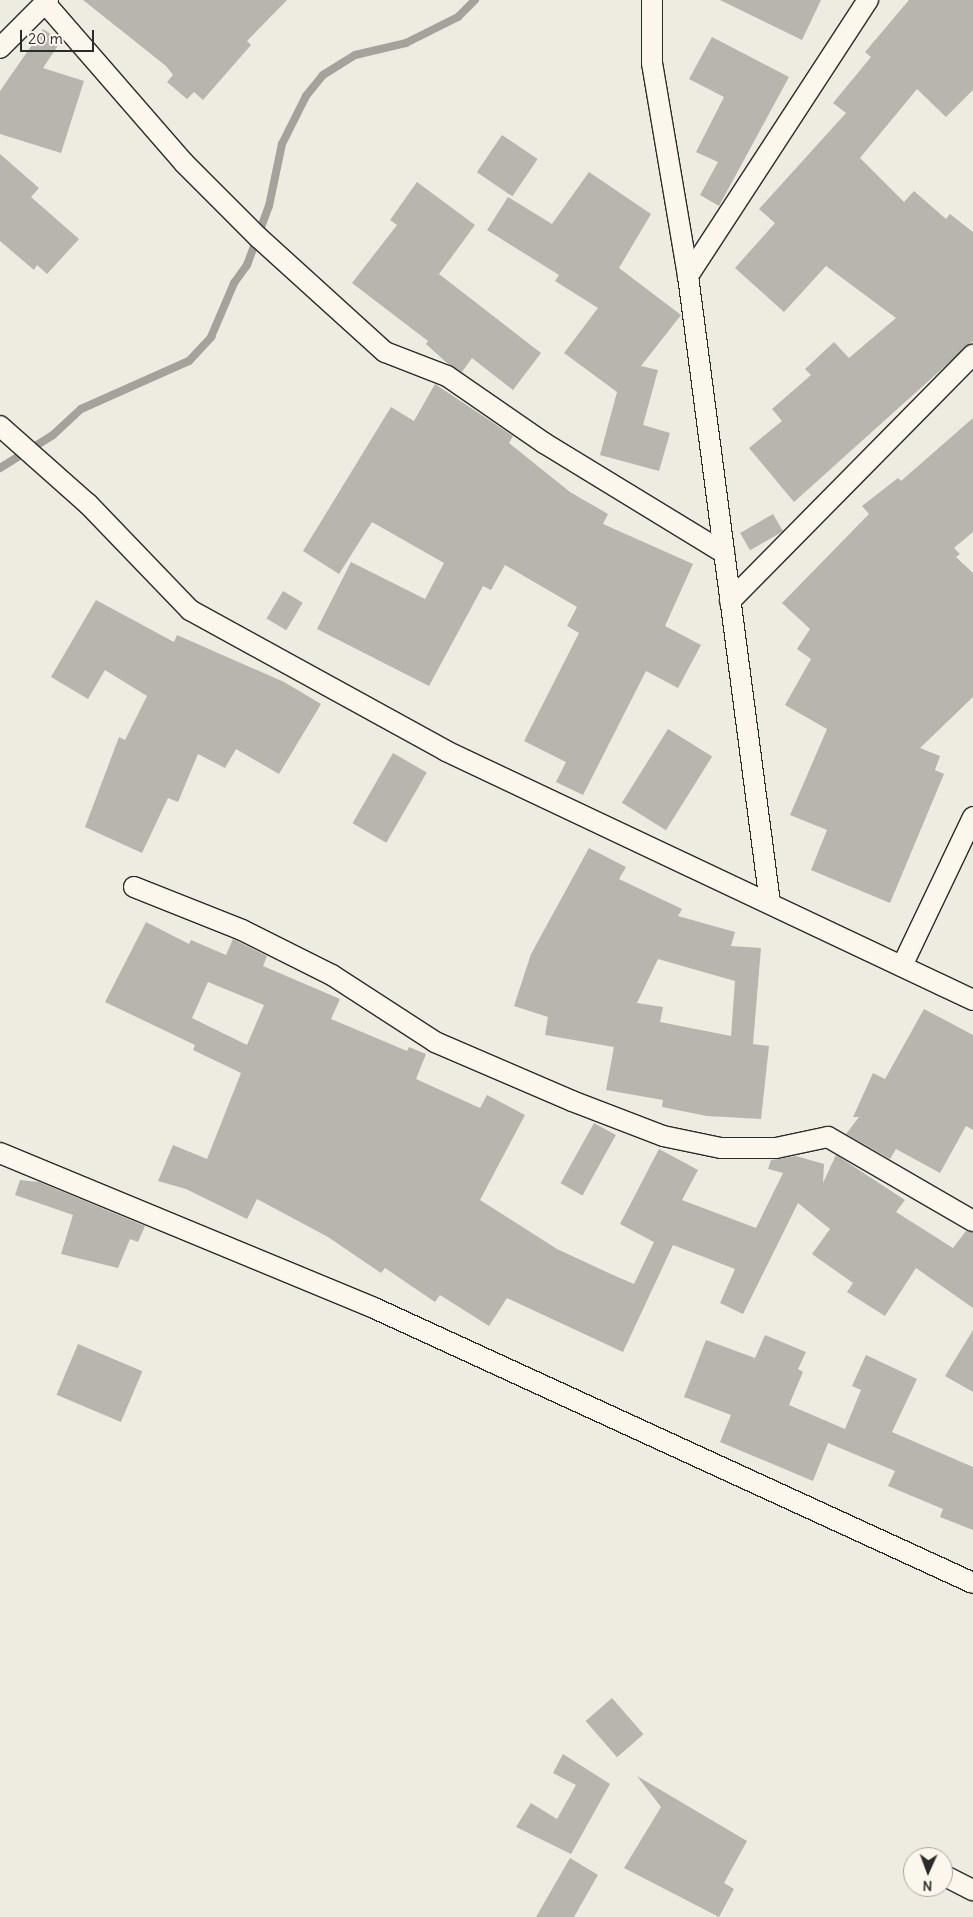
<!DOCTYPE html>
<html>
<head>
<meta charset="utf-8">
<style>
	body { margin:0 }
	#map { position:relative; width:973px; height:1917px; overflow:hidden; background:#eeebe0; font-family:Delius,sans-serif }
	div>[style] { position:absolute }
	.stream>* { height:8px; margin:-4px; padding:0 4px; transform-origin:4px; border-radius:4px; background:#a4a29a }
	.building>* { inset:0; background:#b8b5ae; transform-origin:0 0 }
	.roads { filter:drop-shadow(1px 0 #2b2b2b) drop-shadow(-1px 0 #2b2b2b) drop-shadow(0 1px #2b2b2b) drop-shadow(0 -1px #2b2b2b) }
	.street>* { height:20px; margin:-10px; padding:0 10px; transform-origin:10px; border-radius:10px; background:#fbf7ec }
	span { translate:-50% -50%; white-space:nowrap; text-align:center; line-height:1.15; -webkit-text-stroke:5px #fbf7ec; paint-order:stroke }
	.north { position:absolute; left:903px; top:1847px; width:50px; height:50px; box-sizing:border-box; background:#fbf7ec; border:1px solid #a8a59f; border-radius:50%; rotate:182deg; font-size:14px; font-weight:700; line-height:20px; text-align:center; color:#2b2b2b }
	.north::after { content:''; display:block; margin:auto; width:18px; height:22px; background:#2b2b2b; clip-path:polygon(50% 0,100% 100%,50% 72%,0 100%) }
	.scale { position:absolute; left:20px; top:30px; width:74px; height:22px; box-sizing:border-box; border:2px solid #2b2b2b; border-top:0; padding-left:6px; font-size:15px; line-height:18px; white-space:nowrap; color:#2b2b2b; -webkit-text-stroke:4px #fbf7ec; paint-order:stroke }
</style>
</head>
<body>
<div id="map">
	<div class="stream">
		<div style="left:0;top:468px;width:62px;rotate:-31.9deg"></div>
		<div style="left:53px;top:435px;width:38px;rotate:-43deg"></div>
		<div style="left:81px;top:409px;width:118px;rotate:-24deg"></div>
		<div style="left:189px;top:361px;width:33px;rotate:-47deg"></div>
		<div style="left:211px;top:337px;width:59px;rotate:-66.9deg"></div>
		<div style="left:234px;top:283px;width:22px;rotate:-54deg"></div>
		<div style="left:247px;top:265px;width:63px;rotate:-69.6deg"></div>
		<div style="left:269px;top:206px;width:63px;rotate:-78.2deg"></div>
		<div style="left:282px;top:144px;width:54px;rotate:-63.4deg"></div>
		<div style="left:306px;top:96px;width:27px;rotate:-51deg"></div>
		<div style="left:323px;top:75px;width:38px;rotate:-32deg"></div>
		<div style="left:355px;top:55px;width:52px;rotate:-13.2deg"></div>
		<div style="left:406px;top:43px;width:58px;rotate:-26.6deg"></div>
		<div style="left:458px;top:17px;width:24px;rotate:-45deg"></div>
	</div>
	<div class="building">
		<div style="clip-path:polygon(83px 0,287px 0,247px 41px,251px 45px,203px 100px,194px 92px,187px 99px,167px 82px,173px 75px,166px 66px)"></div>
		<div style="clip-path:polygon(720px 0,821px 0,802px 40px)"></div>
		<div style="clip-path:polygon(909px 0,973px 0,973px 90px,946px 117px,917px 89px,860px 158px,904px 202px,914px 191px,946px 219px,950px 214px,973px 232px,973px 341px,794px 502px,749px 448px,782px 421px,772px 409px,811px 375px,805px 369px,834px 342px,849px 358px,896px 318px,826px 266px,784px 312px,735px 268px,775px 223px,759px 209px,846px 113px,833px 103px,871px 57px,865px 52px)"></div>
		<div style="clip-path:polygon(43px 29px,61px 41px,43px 68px,84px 81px,61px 153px,0 134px,0 91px)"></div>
		<div style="clip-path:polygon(712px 37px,789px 77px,719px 206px,700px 195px,718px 162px,696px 152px,724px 97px,689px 79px)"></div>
		<div style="left:502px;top:135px;width:43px;height:45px;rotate:34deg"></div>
		<div style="clip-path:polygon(0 154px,39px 188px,31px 197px,79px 239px,47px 274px,37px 265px,34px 270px,0 241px)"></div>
		<div style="clip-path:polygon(589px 172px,651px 214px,619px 268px,681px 315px,641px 366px,658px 370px,643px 425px,670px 433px,659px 471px,600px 455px,617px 392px,564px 353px,598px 308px,555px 281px,559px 275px,487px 230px,508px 197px,552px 224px)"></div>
		<div style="clip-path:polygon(417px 182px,475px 225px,439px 274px,541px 353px,513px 390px,472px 358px,462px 372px,447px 363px,426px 344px,428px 341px,352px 283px,397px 225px,390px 220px)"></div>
		<div style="clip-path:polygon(435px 384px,513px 436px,509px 443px,570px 492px,608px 514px,603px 524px,693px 564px,665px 626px,701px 645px,678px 688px,646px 671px,583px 795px,556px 782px,566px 762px,524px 741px,579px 633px,567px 626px,577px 607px,505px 565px,491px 590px,483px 586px,429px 686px,317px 629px,351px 562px,425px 599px,444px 563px,372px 522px,339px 574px,303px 551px,391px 407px,414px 421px)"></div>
		<div style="clip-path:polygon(973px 418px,973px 532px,954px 548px,960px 554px,956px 557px,973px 573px,973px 697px,920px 748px,940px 756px,935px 770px,944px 774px,890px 903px,811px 870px,827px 830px,790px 815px,827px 729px,785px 705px,811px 659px,797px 649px,810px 629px,782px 603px,869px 514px,862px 506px,898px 478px,901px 481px)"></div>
		<div style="left:773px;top:514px;width:20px;height:38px;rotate:60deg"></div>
		<div style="left:283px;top:591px;width:23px;height:32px;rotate:31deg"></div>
		<div style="clip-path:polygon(96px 600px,174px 642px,177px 635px,284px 682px,321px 704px,279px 774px,236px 749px,225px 768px,198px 754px,178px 802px,168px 798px,142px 853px,85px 827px,119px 737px,125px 740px,147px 696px,105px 670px,88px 699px,51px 677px)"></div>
		<div style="left:668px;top:729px;width:52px;height:87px;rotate:32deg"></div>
		<div style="left:393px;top:753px;width:39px;height:81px;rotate:30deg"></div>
		<div style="clip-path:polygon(evenodd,589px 848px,626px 867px,619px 879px,682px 909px,678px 916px,735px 932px,731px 946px,761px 948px,753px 1044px,769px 1046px,761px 1119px,707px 1116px,662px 1107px,663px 1100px,606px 1090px,614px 1047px,545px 1035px,548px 1017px,514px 1006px,531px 954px,589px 848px,658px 959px,735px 981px,731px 1036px,660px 1022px,663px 1007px,637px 1003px,658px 959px)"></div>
		<div style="clip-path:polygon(evenodd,146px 922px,189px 944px,191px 940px,226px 955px,233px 939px,267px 956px,263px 966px,340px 999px,331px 1019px,407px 1051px,409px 1047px,426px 1054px,416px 1079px,480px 1108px,487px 1095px,525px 1115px,480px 1200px,557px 1249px,613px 1275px,634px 1284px,654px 1242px,620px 1224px,659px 1149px,698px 1170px,682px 1200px,756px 1228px,783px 1173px,768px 1169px,771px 1160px,796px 1156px,824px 1164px,823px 1183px,836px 1155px,905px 1200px,896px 1212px,953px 1248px,966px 1231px,973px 1233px,973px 1308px,916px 1268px,885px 1316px,847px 1292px,853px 1283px,812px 1254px,830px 1229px,798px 1203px,743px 1314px,720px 1303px,735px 1269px,673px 1245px,623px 1352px,507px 1298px,489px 1326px,440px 1295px,435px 1302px,385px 1268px,381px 1273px,328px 1237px,257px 1199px,247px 1219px,186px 1189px,158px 1181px,173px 1145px,207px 1159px,241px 1073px,193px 1050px,195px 1045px,105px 1002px,146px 922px,208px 982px,264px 1005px,247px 1045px,192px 1018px,208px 982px)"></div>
		<div style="clip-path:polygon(924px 1009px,973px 1035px,973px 1130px,966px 1126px,940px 1173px,896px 1149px,890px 1159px,846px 1134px,859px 1117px,853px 1117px,873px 1073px,885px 1079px)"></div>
		<div style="left:594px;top:1123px;width:25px;height:69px;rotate:29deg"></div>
		<div style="clip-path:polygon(20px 1180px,39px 1182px,145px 1226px,138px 1242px,130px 1239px,118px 1268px,61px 1254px,73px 1215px,15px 1195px)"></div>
		<div style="clip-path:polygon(973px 1330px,973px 1392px,945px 1376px)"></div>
		<div style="clip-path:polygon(765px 1335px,806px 1352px,798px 1369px,803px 1372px,789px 1405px,845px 1429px,861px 1390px,852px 1386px,866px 1355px,917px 1379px,892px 1432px,973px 1467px,973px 1530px,940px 1517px,943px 1509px,888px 1486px,895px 1471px,828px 1443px,813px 1481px,720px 1442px,731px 1415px,684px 1397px,706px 1340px,755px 1358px)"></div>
		<div style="left:78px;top:1344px;width:70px;height:55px;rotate:23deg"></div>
		<div style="left:612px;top:1698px;width:48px;height:35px;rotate:49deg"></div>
		<div style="clip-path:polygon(563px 1754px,610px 1784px,571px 1854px,516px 1827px,531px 1803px,557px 1819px,576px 1785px,553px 1773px)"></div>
		<div style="clip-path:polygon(637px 1776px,747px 1841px,724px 1883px,734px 1889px,719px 1917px,624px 1868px,661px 1807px)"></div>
		<div style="clip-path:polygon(570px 1858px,598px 1875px,574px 1917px,536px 1917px)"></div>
	</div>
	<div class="roads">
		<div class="street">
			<div style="left:652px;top:0;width:63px;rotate:90deg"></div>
			<div style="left:652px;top:63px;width:216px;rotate:80.4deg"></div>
			<div style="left:688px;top:276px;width:632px;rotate:82.55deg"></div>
			<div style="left:45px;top:3px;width:212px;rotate:49deg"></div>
			<div style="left:184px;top:163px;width:105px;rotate:45deg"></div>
			<div style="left:258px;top:237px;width:171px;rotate:42.2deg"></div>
			<div style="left:385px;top:352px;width:66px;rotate:21.2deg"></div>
			<div style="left:447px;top:376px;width:118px;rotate:34.6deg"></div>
			<div style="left:544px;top:443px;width:211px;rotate:31.4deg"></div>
			<div style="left:0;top:48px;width:68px;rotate:-45deg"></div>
			<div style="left:688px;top:276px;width:330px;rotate:-56.9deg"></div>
			<div style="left:0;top:426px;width:118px;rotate:41.6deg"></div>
			<div style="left:88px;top:504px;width:147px;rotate:46.1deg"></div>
			<div style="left:190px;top:610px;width:292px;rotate:28.8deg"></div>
			<div style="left:446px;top:751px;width:583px;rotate:25.29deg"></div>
			<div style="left:730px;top:601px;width:346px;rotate:-45.4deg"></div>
			<div style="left:134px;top:887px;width:116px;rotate:21.7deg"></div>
			<div style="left:242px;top:930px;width:101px;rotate:26.6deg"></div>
			<div style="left:332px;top:975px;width:123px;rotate:33deg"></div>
			<div style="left:435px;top:1042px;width:149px;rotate:23.3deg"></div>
			<div style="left:572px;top:1101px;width:97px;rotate:21deg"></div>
			<div style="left:663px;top:1136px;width:59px;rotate:11.7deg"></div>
			<div style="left:721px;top:1148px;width:55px"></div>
			<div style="left:776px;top:1148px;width:53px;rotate:-11.9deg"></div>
			<div style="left:828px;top:1137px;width:168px;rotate:30.1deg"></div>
			<div style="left:902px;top:966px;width:165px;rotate:-64.5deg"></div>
			<div style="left:0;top:1153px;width:403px;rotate:22.5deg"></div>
			<div style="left:372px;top:1307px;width:661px;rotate:24.67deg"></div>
			<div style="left:943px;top:1875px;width:34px;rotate:27deg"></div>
		</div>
	</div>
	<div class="north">N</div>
	<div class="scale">20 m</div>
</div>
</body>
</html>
